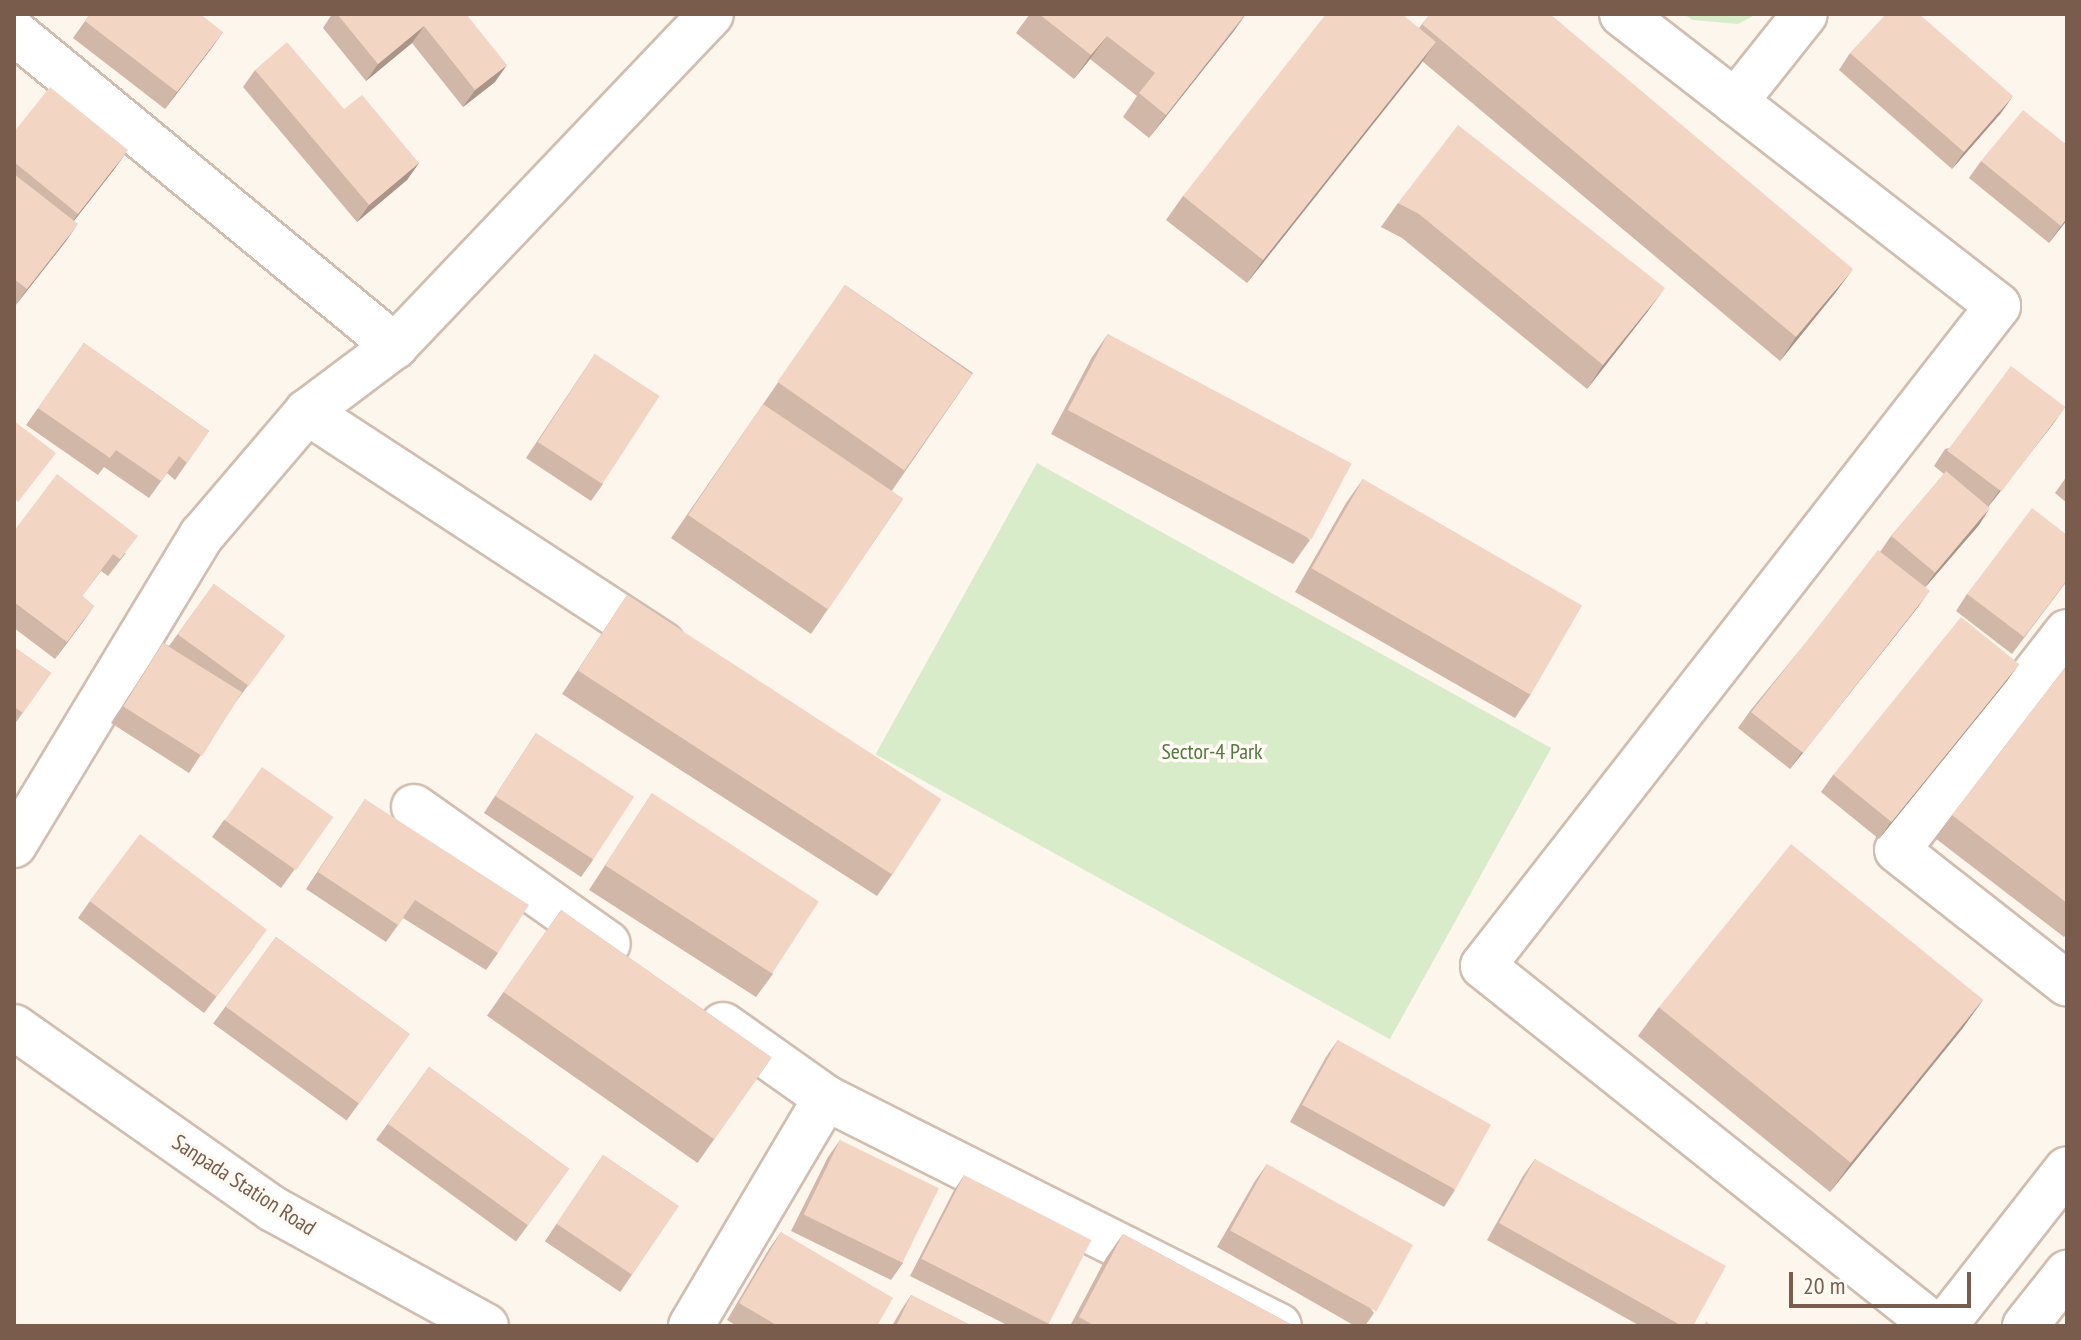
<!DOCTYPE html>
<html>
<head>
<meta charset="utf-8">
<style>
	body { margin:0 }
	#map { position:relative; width:2081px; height:1340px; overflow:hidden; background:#fdf6ec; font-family:"PT Sans Narrow",sans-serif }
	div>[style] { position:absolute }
	.green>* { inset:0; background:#d8ecc9; transform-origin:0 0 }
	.roads { filter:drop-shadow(2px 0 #d1beb0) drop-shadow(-2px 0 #d1beb0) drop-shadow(0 2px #d1beb0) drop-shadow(0 -2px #d1beb0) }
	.minor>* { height:44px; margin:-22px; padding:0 22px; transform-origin:22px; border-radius:22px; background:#fff }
	.wall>* { inset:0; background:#d1b7a8; transform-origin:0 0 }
	.shaded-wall>* { inset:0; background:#aa9588 }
	.building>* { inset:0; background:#f3d5c3; transform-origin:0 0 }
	span { translate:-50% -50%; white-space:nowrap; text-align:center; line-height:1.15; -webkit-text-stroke:7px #fffaf3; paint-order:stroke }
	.park-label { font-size:22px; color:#537a41 }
	.street-label { font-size:22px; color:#7a5c4d }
	.frame { position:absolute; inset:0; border:16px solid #7a5c4d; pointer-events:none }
	.scale { position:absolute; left:1789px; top:1272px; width:182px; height:36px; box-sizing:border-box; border:4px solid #7a5c4d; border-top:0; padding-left:10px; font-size:24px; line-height:28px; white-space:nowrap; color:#7a5c4d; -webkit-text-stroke:6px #fffaf3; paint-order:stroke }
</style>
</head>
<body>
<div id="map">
	<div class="green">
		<div style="clip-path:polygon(1684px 14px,1757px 14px,1738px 24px,1692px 20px)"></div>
		<div style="left:1037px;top:463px;width:588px;height:333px;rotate:29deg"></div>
	</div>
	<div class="roads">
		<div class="minor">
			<div style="left:1622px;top:14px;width:476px;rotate:37.8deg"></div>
			<div style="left:1998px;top:306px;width:837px;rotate:127.97deg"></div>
			<div style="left:1483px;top:966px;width:578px;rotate:38.54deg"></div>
			<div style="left:14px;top:32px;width:494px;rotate:39.5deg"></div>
			<div style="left:1735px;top:102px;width:112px;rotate:-51.5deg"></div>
			<div style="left:307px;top:412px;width:425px;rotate:33.2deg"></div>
			<div style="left:2067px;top:632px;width:276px;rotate:127.9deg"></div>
			<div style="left:1897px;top:850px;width:216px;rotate:38.2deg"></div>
			<div style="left:414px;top:807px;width:237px;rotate:35.2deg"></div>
			<div style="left:14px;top:845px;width:363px;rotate:-58.8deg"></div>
			<div style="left:202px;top:535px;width:162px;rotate:-49.5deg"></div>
			<div style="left:307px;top:412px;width:110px;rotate:-36.9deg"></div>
			<div style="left:395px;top:346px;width:458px;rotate:-46.4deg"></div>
			<div style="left:723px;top:1025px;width:126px;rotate:35.3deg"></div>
			<div style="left:826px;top:1098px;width:507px;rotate:26.72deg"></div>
			<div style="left:14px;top:1027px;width:317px;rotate:35.1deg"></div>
			<div style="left:273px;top:1209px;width:243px;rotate:28.8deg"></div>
			<div style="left:691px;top:1326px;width:265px;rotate:-59.4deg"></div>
			<div style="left:1944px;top:1326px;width:199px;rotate:-51.9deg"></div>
			<div style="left:2025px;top:1326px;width:68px;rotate:-51.6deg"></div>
		</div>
	</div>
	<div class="wall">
		<div style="clip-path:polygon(90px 14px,223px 32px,165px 109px,73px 38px)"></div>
		<div style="clip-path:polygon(332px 14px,466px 14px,495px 82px,463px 107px,412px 43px,366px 81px,323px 28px)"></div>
		<div style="clip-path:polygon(1028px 14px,1246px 14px,1149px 138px,1123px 117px,1137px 96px,1090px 59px,1074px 79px,1016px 33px,1029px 15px)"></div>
		<div style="clip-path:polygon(1430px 14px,1836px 292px,1780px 361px,1422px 61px,1247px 283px,1166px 220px,1183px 196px,1419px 28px)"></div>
		<div style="clip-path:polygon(1850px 53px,2001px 113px,1952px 169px,1839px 70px)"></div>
		<div style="clip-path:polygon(255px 70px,344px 109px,419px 163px,407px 180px,357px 222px,243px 87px)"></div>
		<div style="clip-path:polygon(14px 132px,116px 167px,74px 221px,66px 241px,15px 306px)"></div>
		<div style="clip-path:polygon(2067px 145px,2067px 220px,2049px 243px,1969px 178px,1981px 161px)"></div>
		<div style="clip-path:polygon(1398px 203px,1648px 311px,1587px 389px,1402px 238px,1381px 227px)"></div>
		<div style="clip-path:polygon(845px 285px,973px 373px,891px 492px,903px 499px,811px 634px,671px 538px)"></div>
		<div style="clip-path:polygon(1108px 334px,1310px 540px,1293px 564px,1051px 434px,1092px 357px)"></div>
		<div style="clip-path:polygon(84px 343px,209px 431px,175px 480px,167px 473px,149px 498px,104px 467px,98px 475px,26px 425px)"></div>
		<div style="clip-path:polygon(595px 354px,603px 484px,591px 501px,526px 458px)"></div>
		<div style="clip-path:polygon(2053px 424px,1989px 506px,1979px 525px,1925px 587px,1918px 607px,1790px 769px,1738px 728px,1750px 711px,1880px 552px,1891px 536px,1944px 474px,1934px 466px,1945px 449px)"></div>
		<div style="clip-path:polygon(2067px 476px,2067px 503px,2055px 493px)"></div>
		<div style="clip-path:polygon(1363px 479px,1531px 694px,1515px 718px,1295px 592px,1346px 503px)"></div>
		<div style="clip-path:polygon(14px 531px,126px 553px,108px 576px,101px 571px,82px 596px,94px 606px,55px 659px,14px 628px)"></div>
		<div style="clip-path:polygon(2067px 535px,2067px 581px,2012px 654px,1956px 611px,1967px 594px)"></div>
		<div style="clip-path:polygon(214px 584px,285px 636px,235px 703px,189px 773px,111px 723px,163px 643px,169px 646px)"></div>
		<div style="clip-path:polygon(627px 595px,894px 872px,877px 896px,562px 694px)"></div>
		<div style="clip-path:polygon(14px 647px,51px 673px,14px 725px)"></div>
		<div style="clip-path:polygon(2019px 664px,2007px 681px,1879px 839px,1821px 792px,1833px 775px)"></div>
		<div style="clip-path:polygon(2067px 665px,2067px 933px,2064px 937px,1935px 838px,1952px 815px)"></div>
		<div style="clip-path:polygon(536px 733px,593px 860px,581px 877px,484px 813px)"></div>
		<div style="clip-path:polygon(652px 793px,773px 974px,756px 997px,589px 890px)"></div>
		<div style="clip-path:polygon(365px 799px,498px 953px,486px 970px,403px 918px,386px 942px,306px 889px)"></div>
		<div style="clip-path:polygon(333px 817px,281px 888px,212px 837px,224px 820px)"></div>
		<div style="clip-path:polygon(90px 901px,255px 946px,204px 1013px,78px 918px)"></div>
		<div style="left:561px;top:910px;width:257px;height:129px;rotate:35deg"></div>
		<div style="left:276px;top:937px;width:165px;height:107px;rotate:36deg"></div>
		<div style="clip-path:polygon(1983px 1000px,1962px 1029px,1830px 1192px,1638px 1036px,1659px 1007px)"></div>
		<div style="clip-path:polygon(1338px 1040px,1455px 1190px,1444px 1207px,1290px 1122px,1326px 1057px)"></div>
		<div style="left:429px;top:1067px;width:173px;height:90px;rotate:36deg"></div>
		<div style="clip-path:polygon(840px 1140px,903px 1263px,891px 1280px,791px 1231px,828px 1157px)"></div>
		<div style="left:603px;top:1155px;width:91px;height:104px;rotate:34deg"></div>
		<div style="clip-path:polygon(1535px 1159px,1693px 1326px,1640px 1326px,1487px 1240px,1523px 1176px)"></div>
		<div style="clip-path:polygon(1267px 1164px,1374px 1313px,1365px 1326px,1355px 1326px,1217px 1247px,1255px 1181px)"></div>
		<div style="clip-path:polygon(964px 1175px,1049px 1323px,1047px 1326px,1009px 1326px,910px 1276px,953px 1192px)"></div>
		<div style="clip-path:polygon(781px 1232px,877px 1326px,737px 1326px,727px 1320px,769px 1249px)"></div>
		<div style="clip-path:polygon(1123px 1234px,1294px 1326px,1070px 1326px,1106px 1258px)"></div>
		<div style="clip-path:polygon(911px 1295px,972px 1326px,892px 1326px,900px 1312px)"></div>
	</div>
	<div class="shaded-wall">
		<div style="clip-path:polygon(1246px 14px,1234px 31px,1149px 138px,1166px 115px)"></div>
		<div style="clip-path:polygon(424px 26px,412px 43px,366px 81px,378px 64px)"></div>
		<div style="clip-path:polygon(223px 32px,211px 49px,165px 109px,177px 92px)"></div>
		<div style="clip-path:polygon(1107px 36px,1090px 59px,1074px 79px,1091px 55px)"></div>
		<div style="clip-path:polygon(1436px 42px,1420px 65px,1247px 283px,1263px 260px)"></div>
		<div style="clip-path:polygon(507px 65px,495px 82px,463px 107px,475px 90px)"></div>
		<div style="clip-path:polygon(2013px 96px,2001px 113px,1952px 169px,1964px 152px)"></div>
		<div style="clip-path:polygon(128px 150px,116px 167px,66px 231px,78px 214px)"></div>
		<div style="clip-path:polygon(419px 163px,407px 180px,357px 222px,369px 205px)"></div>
		<div style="clip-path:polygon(2067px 218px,2067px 220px,2049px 243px,2061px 226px)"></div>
		<div style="clip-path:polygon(78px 224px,66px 241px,15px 306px,27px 289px)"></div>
		<div style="clip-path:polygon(1853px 269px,1836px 292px,1780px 361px,1796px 337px)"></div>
		<div style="clip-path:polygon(1665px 288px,1648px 311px,1587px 389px,1603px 365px)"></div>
		<div style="clip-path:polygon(2065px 407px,2053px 424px,1987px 508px,1999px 491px)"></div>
		<div style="clip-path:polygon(1990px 508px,1979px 525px,1923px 590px,1935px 573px)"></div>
		<div style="clip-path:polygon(1930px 590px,1918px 607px,1790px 769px,1802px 752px)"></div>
		<div style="clip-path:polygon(94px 606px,82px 623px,55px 659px,67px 642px)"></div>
		<div style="clip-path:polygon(2019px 664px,2007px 681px,1879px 839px,1891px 822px)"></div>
		<div style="clip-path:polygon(1983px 1000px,1962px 1029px,1830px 1192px,1851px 1163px)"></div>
	</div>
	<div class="building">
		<div style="clip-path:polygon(90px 14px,200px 14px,223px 32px,177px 92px,85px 21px)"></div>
		<div style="clip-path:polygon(337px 14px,466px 14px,507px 65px,475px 90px,424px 26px,378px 64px)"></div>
		<div style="clip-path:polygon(1039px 14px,1245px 14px,1166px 115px,1139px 93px,1155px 73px,1107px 36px,1091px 55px)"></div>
		<div style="clip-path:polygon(1326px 14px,1402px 14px,1436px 42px,1263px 260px,1183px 196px)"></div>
		<div style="clip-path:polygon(1430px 14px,1550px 14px,1853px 269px,1796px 337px,1422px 24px)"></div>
		<div style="clip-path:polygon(1886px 14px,1919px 14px,2013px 96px,1964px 152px,1850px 53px)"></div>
		<div style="clip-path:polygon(287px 42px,344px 109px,362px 95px,419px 163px,369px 205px,255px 70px)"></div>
		<div style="clip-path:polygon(50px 87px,128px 150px,78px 214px,14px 162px,14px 132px)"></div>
		<div style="clip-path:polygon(2023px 110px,2067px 145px,2067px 218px,2061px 226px,1981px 161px)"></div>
		<div style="clip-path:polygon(1458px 125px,1665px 288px,1603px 365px,1419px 214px,1398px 203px)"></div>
		<div style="clip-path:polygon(14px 174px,78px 224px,27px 289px,14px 279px)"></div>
		<div style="left:845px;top:285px;width:155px;height:118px;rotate:35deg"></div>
		<div style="left:1108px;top:334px;width:276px;height:86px;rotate:28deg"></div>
		<div style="clip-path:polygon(84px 343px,209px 431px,187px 463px,179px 456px,161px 481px,116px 450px,110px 458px,38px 408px)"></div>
		<div style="left:595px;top:354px;width:77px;height:105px;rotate:33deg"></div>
		<div style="left:2011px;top:366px;width:68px;height:106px;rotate:37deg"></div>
		<div style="left:763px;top:404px;width:169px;height:134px;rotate:34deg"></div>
		<div style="clip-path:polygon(14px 421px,56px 453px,18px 502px,14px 498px)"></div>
		<div style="left:1946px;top:471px;width:57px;height:85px;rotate:40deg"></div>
		<div style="clip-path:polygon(57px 474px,138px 536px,120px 559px,113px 554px,82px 596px,94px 606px,67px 642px,14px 602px,14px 531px)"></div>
		<div style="left:1363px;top:479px;width:253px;height:103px;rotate:30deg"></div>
		<div style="clip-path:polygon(2032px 508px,2067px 535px,2067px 580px,2024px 637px,1967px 594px)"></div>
		<div style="left:1878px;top:550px;width:66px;height:206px;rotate:38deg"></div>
		<div style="left:214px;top:584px;width:88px;height:62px;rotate:36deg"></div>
		<div style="left:627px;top:595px;width:375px;height:90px;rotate:33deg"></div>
		<div style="left:1961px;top:617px;width:75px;height:203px;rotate:39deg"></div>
		<div style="left:163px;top:643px;width:93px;height:75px;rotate:32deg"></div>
		<div style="clip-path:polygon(14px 647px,51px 673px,23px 713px,14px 707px)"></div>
		<div style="clip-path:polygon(2067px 665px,2067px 903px,1952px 815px)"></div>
		<div style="left:536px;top:733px;width:117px;height:75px;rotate:33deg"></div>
		<div style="left:262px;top:767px;width:87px;height:65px;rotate:35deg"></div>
		<div style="left:652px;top:793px;width:199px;height:86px;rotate:33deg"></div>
		<div style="clip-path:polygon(365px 799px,529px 905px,498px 953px,415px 900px,398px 925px,318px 872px)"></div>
		<div style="left:140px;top:834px;width:159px;height:84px;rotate:37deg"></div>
		<div style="left:1791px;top:844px;width:247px;height:210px;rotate:39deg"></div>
		<div style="left:561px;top:910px;width:257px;height:100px;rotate:35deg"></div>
		<div style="left:276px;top:937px;width:165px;height:86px;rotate:36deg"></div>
		<div style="left:1338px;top:1040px;width:175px;height:74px;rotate:29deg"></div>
		<div style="left:429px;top:1067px;width:173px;height:70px;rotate:36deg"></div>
		<div style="left:840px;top:1140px;width:110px;height:83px;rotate:26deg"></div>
		<div style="left:603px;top:1155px;width:91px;height:83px;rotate:34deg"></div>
		<div style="clip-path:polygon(1535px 1159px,1726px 1266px,1693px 1326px,1682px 1326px,1499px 1223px)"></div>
		<div style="left:1267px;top:1164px;width:167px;height:76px;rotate:29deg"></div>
		<div style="left:964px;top:1175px;width:143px;height:94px;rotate:27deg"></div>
		<div style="clip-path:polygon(781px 1232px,893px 1298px,877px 1326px,778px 1326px,739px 1303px)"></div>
		<div style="clip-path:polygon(1123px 1234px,1294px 1326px,1095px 1326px,1079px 1317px)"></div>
		<div style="clip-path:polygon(911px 1295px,972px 1326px,896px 1326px)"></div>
		<div style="clip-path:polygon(1706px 1321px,1712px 1326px,1703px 1326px)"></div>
	</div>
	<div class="park-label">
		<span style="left:1212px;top:752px">Sector-4 Park</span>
	</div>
	<div class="street-label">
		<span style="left:244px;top:1185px;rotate:33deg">Sanpada Station Road</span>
	</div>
	<div class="frame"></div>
	<div class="scale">20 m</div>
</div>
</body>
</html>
